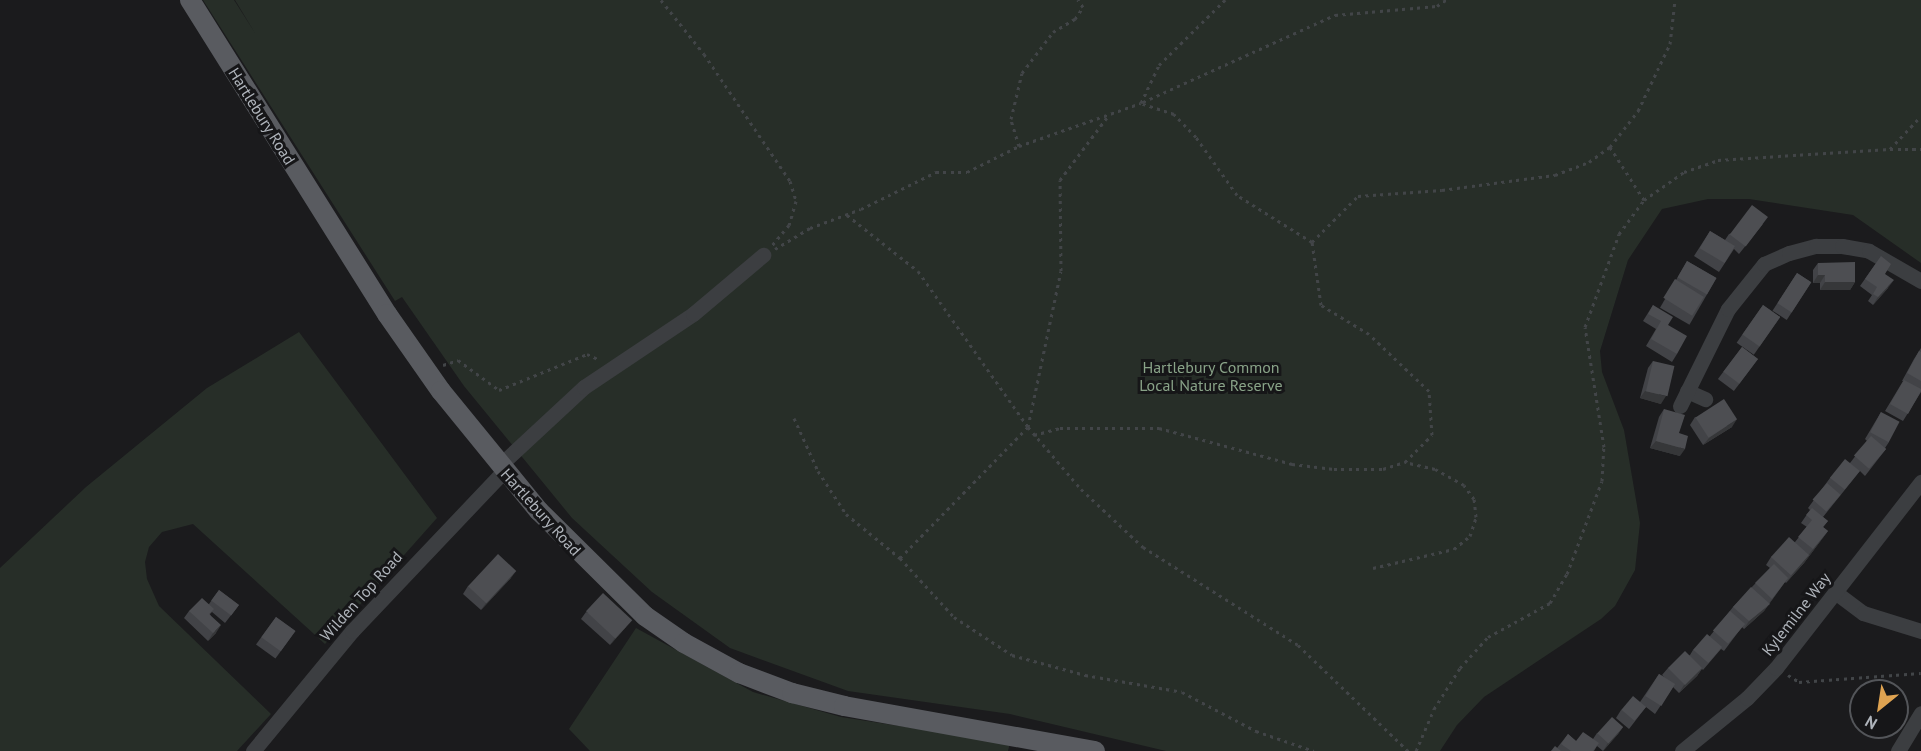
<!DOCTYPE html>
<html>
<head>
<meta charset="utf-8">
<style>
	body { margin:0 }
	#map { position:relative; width:1921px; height:751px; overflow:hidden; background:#1b1b1d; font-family:"PT Sans",sans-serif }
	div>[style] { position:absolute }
	.green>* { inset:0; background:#272e28 }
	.path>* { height:3px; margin-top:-1.5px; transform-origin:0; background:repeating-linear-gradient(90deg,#424548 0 3px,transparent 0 7.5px) }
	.minor>* { height:15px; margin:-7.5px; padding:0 7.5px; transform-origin:7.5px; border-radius:7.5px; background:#3c3e41 }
	.major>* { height:20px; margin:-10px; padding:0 10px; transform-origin:10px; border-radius:10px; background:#595b60 }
	.wall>* { inset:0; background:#424347; transform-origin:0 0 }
	.shaded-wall>* { inset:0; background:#363739 }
	.building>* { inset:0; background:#4d4e52; transform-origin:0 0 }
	span { translate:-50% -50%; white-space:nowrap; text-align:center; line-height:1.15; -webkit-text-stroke:6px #161618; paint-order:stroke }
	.street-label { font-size:16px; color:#afb4bb }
	.park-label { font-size:16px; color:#89a388 }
	.north { position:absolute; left:1849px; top:679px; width:60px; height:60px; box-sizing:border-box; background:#161618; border:2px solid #535559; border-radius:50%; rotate:210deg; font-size:16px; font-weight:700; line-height:24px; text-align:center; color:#afb4bb }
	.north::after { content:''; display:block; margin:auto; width:21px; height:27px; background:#dfa351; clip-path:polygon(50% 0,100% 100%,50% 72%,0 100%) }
</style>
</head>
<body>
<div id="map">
	<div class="green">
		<div style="clip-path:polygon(203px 0,234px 0,255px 33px,235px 0,1921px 0,1921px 263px,1853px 215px,1749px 199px,1708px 199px,1662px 209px,1628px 260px,1600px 351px,1602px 372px,1624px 430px,1640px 523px,1635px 570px,1615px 606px,1601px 619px,1484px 697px,1457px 725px,1440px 751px,1166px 751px,1010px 714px,848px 691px,730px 648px,652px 592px,572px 518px,464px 386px,402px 297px,395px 301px)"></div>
		<div style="clip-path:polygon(299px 332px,437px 518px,325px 644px,193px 524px,162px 532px,149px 547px,145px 562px,147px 579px,159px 606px,271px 714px,237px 751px,0 751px,0 568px,86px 487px,207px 388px)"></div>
		<div style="clip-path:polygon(636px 628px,753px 692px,841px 717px,1010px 743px,1008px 751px,590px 751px,569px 729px)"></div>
	</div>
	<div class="path">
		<div style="left:661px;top:0;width:69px;rotate:51.5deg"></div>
		<div style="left:704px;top:54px;width:153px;rotate:55.9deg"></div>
		<div style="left:790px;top:181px;width:21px;rotate:73deg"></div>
		<div style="left:796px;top:201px;width:25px;rotate:106deg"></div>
		<div style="left:789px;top:225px;width:26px;rotate:130deg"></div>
		<div style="left:1143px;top:102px;width:211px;rotate:-24.4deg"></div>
		<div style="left:1335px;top:15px;width:102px;rotate:-5deg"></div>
		<div style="left:1437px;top:6px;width:11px;rotate:-34deg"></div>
		<div style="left:1019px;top:146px;width:28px;rotate:-107deg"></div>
		<div style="left:1011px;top:119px;width:47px;rotate:-76.6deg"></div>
		<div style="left:1022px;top:73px;width:51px;rotate:-52.9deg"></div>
		<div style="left:1053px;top:32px;width:26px;rotate:-31deg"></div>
		<div style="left:1075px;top:19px;width:14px;rotate:-56deg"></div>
		<div style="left:1083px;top:7px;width:9px;rotate:-126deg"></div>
		<div style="left:1890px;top:149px;width:31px"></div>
		<div style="left:1644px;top:200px;width:49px;rotate:-35deg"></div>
		<div style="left:1684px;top:172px;width:36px;rotate:-19deg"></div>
		<div style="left:1718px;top:160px;width:172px;rotate:-3.7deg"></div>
		<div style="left:1890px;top:149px;width:45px;rotate:-46.8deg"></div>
		<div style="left:847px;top:215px;width:90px;rotate:38.3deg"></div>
		<div style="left:918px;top:271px;width:191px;rotate:54.8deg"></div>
		<div style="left:1028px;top:427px;width:82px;rotate:49.5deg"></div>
		<div style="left:1081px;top:489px;width:85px;rotate:43.1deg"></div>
		<div style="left:1143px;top:547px;width:183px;rotate:32.3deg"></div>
		<div style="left:1298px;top:645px;width:153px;rotate:43.9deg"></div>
		<div style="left:1312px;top:242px;width:65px;rotate:-45deg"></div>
		<div style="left:1358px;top:196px;width:84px;rotate:-4.1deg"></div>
		<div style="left:1442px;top:190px;width:114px;rotate:-7.6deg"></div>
		<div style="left:1555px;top:175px;width:36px;rotate:-21deg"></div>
		<div style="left:1589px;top:162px;width:26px;rotate:-36deg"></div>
		<div style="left:1610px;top:147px;width:46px;rotate:-52.1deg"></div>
		<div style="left:1638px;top:111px;width:74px;rotate:-64.5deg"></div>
		<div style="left:1670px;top:44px;width:44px;rotate:-83.5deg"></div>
		<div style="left:775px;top:249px;width:41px;rotate:-31deg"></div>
		<div style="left:810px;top:228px;width:54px;rotate:-20.4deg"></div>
		<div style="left:861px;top:209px;width:84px;rotate:-26.3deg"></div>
		<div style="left:936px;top:172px;width:31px"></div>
		<div style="left:967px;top:172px;width:58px;rotate:-26.6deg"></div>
		<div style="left:1019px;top:146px;width:129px;rotate:-19.4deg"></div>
		<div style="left:1141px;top:103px;width:42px;rotate:-64.7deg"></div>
		<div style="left:1159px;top:65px;width:93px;rotate:-44.6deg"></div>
		<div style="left:443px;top:365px;width:16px;rotate:-18deg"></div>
		<div style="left:458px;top:360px;width:51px;rotate:36.2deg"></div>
		<div style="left:499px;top:390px;width:95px;rotate:-22.2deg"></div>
		<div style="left:587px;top:354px;width:14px;rotate:25deg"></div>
		<div style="left:794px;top:418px;width:58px;rotate:65.6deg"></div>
		<div style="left:818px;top:471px;width:51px;rotate:56.9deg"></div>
		<div style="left:846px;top:514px;width:70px;rotate:39.2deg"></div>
		<div style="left:900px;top:558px;width:80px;rotate:47.5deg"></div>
		<div style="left:954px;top:617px;width:69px;rotate:33.2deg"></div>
		<div style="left:1012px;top:655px;width:76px;rotate:15.3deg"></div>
		<div style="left:1085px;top:675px;width:98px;rotate:9.9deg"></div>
		<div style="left:1182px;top:692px;width:84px;rotate:27.8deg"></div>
		<div style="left:1256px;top:731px;width:61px;rotate:19deg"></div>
		<div style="left:1034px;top:435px;width:27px;rotate:-15deg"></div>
		<div style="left:1060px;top:428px;width:99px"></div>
		<div style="left:1159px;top:428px;width:138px;rotate:15.1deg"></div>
		<div style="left:1292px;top:464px;width:42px;rotate:6.8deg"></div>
		<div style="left:1334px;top:469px;width:49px"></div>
		<div style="left:1383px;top:469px;width:23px;rotate:-18deg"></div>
		<div style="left:1405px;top:462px;width:38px;rotate:-45deg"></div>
		<div style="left:1432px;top:435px;width:44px;rotate:-93.9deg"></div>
		<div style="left:1429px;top:391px;width:83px;rotate:-136.5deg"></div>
		<div style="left:1369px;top:334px;width:56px;rotate:-148.9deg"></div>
		<div style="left:1321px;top:305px;width:64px;rotate:-98.1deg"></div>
		<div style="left:1312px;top:242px;width:89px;rotate:-147.9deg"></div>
		<div style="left:1237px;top:195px;width:71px;rotate:-125.3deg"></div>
		<div style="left:1196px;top:137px;width:32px;rotate:-134deg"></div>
		<div style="left:1174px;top:114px;width:35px;rotate:-162deg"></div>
		<div style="left:900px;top:558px;width:183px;rotate:-45.7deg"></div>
		<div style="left:1028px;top:427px;width:159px;rotate:-78.1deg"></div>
		<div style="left:1061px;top:271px;width:91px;rotate:-90.6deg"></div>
		<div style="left:1060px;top:180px;width:80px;rotate:-53.1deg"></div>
		<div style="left:1373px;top:568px;width:83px;rotate:-13.2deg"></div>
		<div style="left:1454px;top:549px;width:21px;rotate:-39deg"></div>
		<div style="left:1470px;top:536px;width:20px;rotate:-72deg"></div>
		<div style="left:1476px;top:517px;width:18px;rotate:-96deg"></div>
		<div style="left:1474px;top:499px;width:17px;rotate:-126deg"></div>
		<div style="left:1464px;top:485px;width:33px;rotate:-151deg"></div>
		<div style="left:1435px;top:469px;width:31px;rotate:-167deg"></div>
		<div style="left:1788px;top:675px;width:13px;rotate:32deg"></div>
		<div style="left:1799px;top:682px;width:122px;rotate:-4.2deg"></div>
		<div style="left:1416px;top:751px;width:46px;rotate:-66.8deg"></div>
		<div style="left:1434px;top:709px;width:49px;rotate:-57.6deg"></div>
		<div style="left:1460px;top:668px;width:42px;rotate:-47.9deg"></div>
		<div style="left:1488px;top:637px;width:71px;rotate:-28.7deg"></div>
		<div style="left:1550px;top:603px;width:34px;rotate:-60deg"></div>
		<div style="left:1567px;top:574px;width:99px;rotate:-69.4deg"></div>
		<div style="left:1602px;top:481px;width:34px;rotate:-87deg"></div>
		<div style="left:1604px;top:447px;width:121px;rotate:-99deg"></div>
		<div style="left:1585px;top:327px;width:99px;rotate:-69.9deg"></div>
		<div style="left:1619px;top:234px;width:42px;rotate:-53.7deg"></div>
		<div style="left:1644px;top:200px;width:63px;rotate:-122.7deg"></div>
	</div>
	<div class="minor">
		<div style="left:1687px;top:391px;width:20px;rotate:24deg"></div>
		<div style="left:1680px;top:406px;width:108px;rotate:-63.7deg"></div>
		<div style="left:1728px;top:309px;width:58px;rotate:-51.3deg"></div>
		<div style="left:1764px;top:264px;width:27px;rotate:-24deg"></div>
		<div style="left:1789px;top:253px;width:28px;rotate:-15deg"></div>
		<div style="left:1816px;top:246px;width:26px"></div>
		<div style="left:1842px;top:246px;width:27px;rotate:10deg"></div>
		<div style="left:1869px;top:251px;width:60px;rotate:30deg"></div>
		<div style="left:499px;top:466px;width:116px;rotate:-42.9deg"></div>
		<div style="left:584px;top:387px;width:131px;rotate:-33.8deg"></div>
		<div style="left:693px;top:314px;width:92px;rotate:-40.1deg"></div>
		<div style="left:1835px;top:592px;width:35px;rotate:37deg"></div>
		<div style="left:1863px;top:613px;width:61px;rotate:17.2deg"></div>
		<div style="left:253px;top:751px;width:156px;rotate:-50.5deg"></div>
		<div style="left:352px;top:631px;width:221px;rotate:-46.5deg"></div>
		<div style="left:1682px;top:751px;width:84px;rotate:-39.2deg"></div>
		<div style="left:1747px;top:698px;width:42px;rotate:-46deg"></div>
		<div style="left:1776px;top:668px;width:236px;rotate:-52.1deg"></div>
		<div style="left:1898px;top:751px;width:44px;rotate:-58.8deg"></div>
	</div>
	<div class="major">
		<div style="left:190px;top:0;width:371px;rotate:57.9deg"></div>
		<div style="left:387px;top:314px;width:94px;rotate:55deg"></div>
		<div style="left:441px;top:391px;width:155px;rotate:50.8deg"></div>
		<div style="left:539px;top:511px;width:149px;rotate:44.7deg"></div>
		<div style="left:645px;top:616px;width:47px;rotate:34.7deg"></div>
		<div style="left:684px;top:643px;width:63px;rotate:28.6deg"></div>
		<div style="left:739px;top:673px;width:57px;rotate:20.7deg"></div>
		<div style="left:792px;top:693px;width:54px;rotate:14deg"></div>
		<div style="left:844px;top:706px;width:255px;rotate:10.2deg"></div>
	</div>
	<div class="wall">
		<div style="clip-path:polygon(1763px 224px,1739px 254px,1734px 249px,1719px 272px,1694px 256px,1710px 231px,1725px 240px,1729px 234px)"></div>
		<div style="clip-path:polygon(1881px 256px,1888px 288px,1873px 305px,1868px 301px,1872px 295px,1860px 286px)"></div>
		<div style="left:1687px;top:261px;width:34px;height:54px;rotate:30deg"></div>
		<div style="clip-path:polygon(1818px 263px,1855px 282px,1850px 290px,1820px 290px,1820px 283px,1813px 283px,1813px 270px)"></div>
		<div style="left:1797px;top:273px;width:17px;height:45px;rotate:33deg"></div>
		<div style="clip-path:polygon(1653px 305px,1668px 325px,1677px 354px,1672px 362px,1646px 346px,1656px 329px,1643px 321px)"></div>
		<div style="left:1763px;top:305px;width:21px;height:46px;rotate:35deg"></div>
		<div style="left:1742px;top:347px;width:20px;height:40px;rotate:37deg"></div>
		<div style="clip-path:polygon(1921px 348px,1921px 392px,1903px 421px,1885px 411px,1903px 381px,1902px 381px,1914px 359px)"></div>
		<div style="clip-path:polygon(1653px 361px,1661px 404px,1640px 398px,1648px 368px)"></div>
		<div style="clip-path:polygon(1664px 409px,1679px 433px,1680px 456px,1650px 448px,1659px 417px)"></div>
		<div style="clip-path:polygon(1881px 412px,1889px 442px,1885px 448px,1886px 449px,1865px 476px,1860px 471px,1823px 517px,1828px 521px,1823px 527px,1828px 531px,1804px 563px,1786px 583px,1785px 582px,1764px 611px,1744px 629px,1742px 627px,1724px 651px,1721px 649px,1703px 670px,1702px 669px,1697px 676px,1679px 693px,1673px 687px,1655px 714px,1646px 707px,1629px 729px,1616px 718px,1621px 710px,1640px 702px,1659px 674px,1664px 677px,1662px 675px,1668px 668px,1690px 655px,1693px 650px,1710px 636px,1733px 607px,1770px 568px,1766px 565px,1771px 557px,1795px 542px,1807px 527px,1801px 523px,1810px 510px,1808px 508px,1830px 478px,1850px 463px,1867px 441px,1865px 439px)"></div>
		<div style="clip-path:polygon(1695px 417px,1732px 427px,1703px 445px,1690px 425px)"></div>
		<div style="clip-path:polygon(511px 578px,481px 610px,463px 594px,468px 586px)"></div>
		<div style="clip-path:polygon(219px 590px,239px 605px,225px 623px,212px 612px,210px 614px,216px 633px,208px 641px,184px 618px,189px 611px,209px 604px)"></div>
		<div style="clip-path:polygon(586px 612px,626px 627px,610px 645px,581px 619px)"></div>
		<div style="left:276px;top:617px;width:24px;height:34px;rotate:36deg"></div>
		<div style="clip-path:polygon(1623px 727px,1618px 734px,1603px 751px,1597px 746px,1594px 751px,1551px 751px,1557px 748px,1568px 734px,1576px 741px,1593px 739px,1597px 733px)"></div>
	</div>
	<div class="shaded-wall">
		<div style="clip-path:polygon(1818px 275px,1825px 275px,1820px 283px,1813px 283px)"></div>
		<div style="clip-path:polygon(1894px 280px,1888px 288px,1873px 305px,1878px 297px)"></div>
		<div style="clip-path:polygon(1825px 282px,1855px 282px,1850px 290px,1820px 290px)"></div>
		<div style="clip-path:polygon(1645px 391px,1666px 396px,1661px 404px,1640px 398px)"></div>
		<div style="clip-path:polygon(1737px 419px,1732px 427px,1703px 445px,1709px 438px)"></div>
		<div style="clip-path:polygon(1656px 441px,1685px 449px,1680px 456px,1650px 448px)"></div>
		<div style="clip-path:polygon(1828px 531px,1804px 563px,1786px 583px,1792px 575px)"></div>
		<div style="clip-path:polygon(516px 571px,511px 578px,481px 610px,486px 603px)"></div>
		<div style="clip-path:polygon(1788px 578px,1764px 611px,1744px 629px,1749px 621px,1767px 606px)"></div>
		<div style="clip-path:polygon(632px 620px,626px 627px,610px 645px,615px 638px)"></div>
		<div style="clip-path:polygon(221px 625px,216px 633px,208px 641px,213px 633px)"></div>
		<div style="clip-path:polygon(1702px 668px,1697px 676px,1679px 693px,1684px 685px)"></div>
		<div style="clip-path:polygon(1623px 727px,1618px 734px,1603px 751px,1608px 743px)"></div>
	</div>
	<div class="building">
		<div style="left:1752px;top:205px;width:20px;height:37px;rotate:37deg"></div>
		<div style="left:1710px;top:231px;width:29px;height:20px;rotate:31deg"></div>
		<div style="clip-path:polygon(1881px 256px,1891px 264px,1885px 274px,1894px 280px,1878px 297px,1873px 294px,1877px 287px,1865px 279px)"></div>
		<div style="left:1687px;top:261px;width:34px;height:19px;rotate:30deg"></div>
		<div style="clip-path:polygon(1855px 262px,1855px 282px,1825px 282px,1825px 275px,1818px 275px,1818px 263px)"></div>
		<div style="left:1797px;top:273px;width:17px;height:36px;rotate:33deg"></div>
		<div style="left:1675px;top:279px;width:34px;height:22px;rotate:32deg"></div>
		<div style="clip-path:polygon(1653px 305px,1673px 317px,1668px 325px,1687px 336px,1677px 354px,1651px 339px,1661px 321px,1648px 314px)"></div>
		<div style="left:1763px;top:305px;width:21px;height:36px;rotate:35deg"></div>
		<div style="left:1742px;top:347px;width:20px;height:31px;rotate:37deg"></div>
		<div style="clip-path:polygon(1919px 351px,1921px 352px,1921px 381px,1907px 373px)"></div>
		<div style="left:1653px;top:361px;width:22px;height:31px;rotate:13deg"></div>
		<div style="clip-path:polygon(1904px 380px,1921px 389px,1921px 391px,1908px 414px,1890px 404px)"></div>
		<div style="left:1724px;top:399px;width:24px;height:34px;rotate:57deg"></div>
		<div style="clip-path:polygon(1664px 409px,1685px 415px,1679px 433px,1688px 436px,1685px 449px,1656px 441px)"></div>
		<div style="left:1881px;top:412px;width:21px;height:23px;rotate:28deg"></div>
		<div style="left:1871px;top:436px;width:20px;height:26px;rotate:41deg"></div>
		<div style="left:1845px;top:459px;width:19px;height:24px;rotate:39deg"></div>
		<div style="left:1827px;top:483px;width:18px;height:22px;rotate:41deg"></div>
		<div style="clip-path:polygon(1812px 508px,1828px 521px,1823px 527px,1828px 531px,1813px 549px,1798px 537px,1812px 520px,1806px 515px)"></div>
		<div style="left:1789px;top:537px;width:27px;height:27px;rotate:42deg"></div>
		<div style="left:498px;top:554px;width:25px;height:44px;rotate:43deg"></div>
		<div style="clip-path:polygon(1774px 564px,1788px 578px,1772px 599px,1755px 583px)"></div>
		<div style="clip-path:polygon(1751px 587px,1770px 604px,1749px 621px,1733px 607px)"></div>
		<div style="left:219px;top:590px;width:25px;height:13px;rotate:37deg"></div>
		<div style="left:603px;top:593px;width:40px;height:25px;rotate:43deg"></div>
		<div style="clip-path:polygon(202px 598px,214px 609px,209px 614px,221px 625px,213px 633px,189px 611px)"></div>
		<div style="left:1730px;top:611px;width:20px;height:26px;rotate:41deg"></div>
		<div style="left:276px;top:617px;width:24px;height:25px;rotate:36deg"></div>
		<div style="left:1707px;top:634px;width:20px;height:21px;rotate:41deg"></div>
		<div style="left:1685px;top:651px;width:24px;height:24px;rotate:45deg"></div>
		<div style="left:1659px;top:674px;width:19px;height:26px;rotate:32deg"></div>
		<div style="left:1633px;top:696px;width:17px;height:18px;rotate:40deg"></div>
		<div style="left:1612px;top:717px;width:15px;height:22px;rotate:42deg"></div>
		<div style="clip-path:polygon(1583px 732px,1599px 743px,1593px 751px,1571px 751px,1561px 744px,1568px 734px,1576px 741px)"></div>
		<div style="clip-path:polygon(1555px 746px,1561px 751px,1551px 751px)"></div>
	</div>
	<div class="street-label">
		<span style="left:262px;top:116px;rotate:58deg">Hartlebury Road</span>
		<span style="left:541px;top:512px;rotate:48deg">Hartlebury Road</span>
		<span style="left:361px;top:596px;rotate:-48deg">Wilden Top Road</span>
		<span style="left:1796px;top:614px;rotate:-52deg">Kylemilne Way</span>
	</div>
	<div class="park-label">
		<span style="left:1211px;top:376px">Hartlebury Common<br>Local Nature Reserve</span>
	</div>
	<div class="north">N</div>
</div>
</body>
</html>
